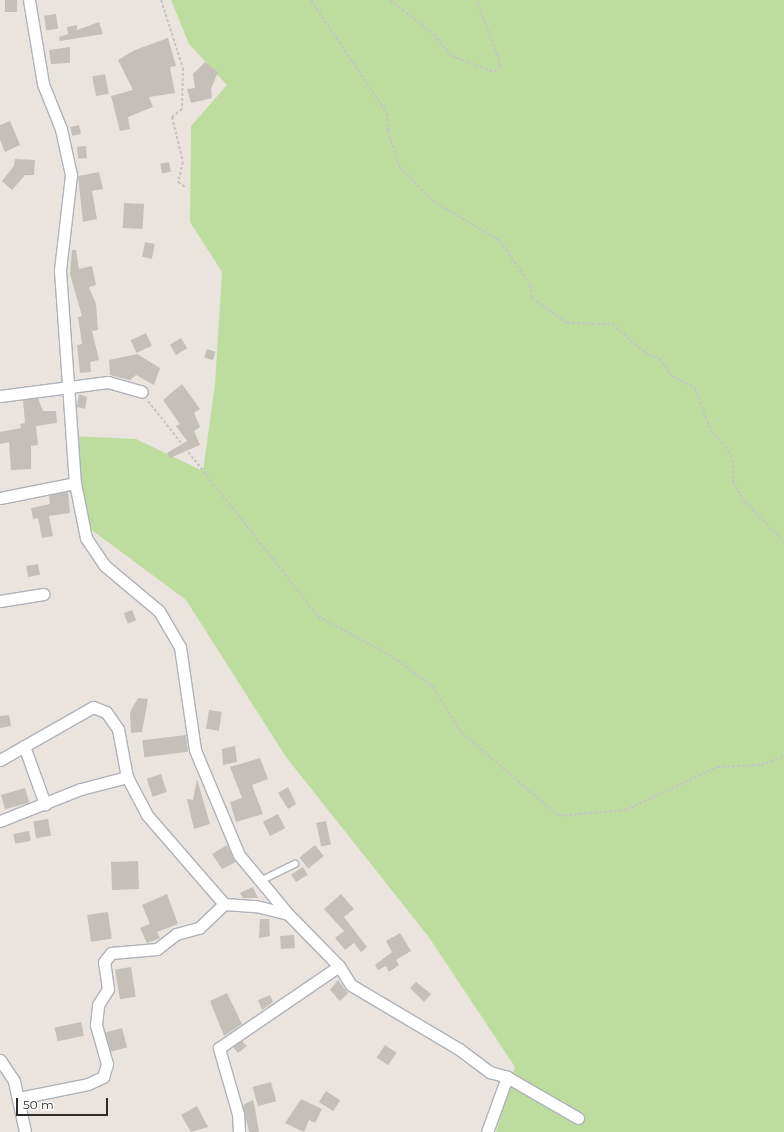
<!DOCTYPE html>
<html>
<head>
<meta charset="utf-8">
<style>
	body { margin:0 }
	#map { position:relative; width:784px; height:1132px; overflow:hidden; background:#ebe4de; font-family:Montserrat,sans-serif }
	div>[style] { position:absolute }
	.green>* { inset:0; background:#bddd9f }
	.building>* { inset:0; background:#c4bfb9; transform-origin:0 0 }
	.path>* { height:2px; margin-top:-1px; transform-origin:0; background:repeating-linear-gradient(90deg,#c4c4c4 0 3px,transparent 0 5px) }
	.roads { filter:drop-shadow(1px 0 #aeb2ba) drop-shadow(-1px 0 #aeb2ba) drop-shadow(0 1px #aeb2ba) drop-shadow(0 -1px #aeb2ba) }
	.service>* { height:5.5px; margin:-2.75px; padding:0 2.75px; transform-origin:2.75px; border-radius:2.75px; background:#fff }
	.minor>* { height:11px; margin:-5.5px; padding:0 5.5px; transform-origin:5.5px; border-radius:5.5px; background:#fff }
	span { translate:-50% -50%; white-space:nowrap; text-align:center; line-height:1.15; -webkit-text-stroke:3px #fff; paint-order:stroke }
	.scale { position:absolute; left:16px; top:1098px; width:92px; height:18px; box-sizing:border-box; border:2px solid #2b2b2b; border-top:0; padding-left:5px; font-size:12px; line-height:14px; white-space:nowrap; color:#2b2b2b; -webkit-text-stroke:3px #fff; paint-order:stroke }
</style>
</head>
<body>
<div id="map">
	<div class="green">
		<div style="clip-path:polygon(171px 0,784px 0,784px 1132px,496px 1132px,515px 1067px,428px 936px,286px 757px,186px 600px,89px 528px,72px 436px,136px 439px,203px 471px,215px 384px,222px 272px,190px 222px,191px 126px,227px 85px,189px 44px)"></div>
	</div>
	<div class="building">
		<div style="left:5px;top:0;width:12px;height:12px"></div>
		<div style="left:56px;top:14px;width:15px;height:12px;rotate:82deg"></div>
		<div style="clip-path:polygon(99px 22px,103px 34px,60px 41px,59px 37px,68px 34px,67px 27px,77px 25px,77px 30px)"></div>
		<div style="clip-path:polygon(168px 38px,176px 66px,170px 67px,175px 93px,149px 97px,153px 107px,128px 117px,130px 129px,120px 131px,111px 96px,133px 90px,118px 60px,135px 50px)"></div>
		<div style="clip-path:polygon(70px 47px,70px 63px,51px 64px,49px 50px)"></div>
		<div style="clip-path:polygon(205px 62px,218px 72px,211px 89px,212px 98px,191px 103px,187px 89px,195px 88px,193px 74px)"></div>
		<div style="left:105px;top:74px;width:20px;height:13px;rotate:79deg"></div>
		<div style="clip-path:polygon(10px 121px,20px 145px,5px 152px,0 140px,0 125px)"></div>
		<div style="left:79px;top:125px;width:9px;height:9px;rotate:77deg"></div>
		<div style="left:86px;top:146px;width:12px;height:9px;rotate:85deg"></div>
		<div style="clip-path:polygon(15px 159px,35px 160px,34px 175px,25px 175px,12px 190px,2px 181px,14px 166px)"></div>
		<div style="left:169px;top:162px;width:10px;height:9px;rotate:79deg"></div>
		<div style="clip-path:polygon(99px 172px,103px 189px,92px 191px,97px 219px,83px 222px,78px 176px)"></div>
		<div style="left:124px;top:203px;width:20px;height:25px;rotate:3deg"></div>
		<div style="left:145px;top:242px;width:10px;height:15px;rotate:11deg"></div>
		<div style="clip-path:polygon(72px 250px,76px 250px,79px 269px,92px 266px,96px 285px,89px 287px,96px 304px,98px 330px,92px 331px,99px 360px,90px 362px,91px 372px,80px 373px,77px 345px,82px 344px,78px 317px,82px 316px,70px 274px)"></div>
		<div style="left:146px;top:333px;width:14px;height:17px;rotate:65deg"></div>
		<div style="left:181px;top:338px;width:12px;height:13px;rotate:59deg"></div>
		<div style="left:207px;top:349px;width:9px;height:9px;rotate:18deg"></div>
		<div style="clip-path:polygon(137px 354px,160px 368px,154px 385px,136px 375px,130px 380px,110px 375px,109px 360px)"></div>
		<div style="clip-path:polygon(182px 384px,200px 409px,194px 413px,200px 427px,194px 431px,200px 445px,170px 458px,167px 453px,187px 441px,176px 426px,180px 424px,163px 400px)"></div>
		<div style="clip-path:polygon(79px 394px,87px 397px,85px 409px,77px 407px)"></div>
		<div style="clip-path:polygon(38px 398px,43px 411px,56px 411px,57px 423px,36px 426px,38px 445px,31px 446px,31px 469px,11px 470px,9px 442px,0 444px,0 432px,21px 428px,20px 424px,25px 423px,23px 400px)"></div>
		<div style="clip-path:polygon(68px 492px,70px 513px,49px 516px,53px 536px,42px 538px,38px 518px,33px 519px,31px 508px,50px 504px,49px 495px)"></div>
		<div style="left:38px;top:564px;width:11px;height:12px;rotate:80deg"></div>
		<div style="left:132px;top:610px;width:11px;height:9px;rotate:68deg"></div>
		<div style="clip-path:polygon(138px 698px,148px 699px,142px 732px,131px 733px,130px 712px)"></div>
		<div style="left:209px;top:710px;width:13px;height:19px;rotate:9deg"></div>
		<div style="clip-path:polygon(9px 715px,11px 726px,0 728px,0 716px)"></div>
		<div style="left:186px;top:735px;width:17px;height:44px;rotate:83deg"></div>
		<div style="clip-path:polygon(235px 746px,237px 762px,223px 765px,222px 749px)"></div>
		<div style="clip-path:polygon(260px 758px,268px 779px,252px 785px,263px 814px,236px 822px,230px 802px,242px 798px,230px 767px)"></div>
		<div style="left:161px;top:774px;width:19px;height:15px;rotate:72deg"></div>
		<div style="clip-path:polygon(197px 779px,210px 824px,194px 829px,187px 799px,193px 800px)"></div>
		<div style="clip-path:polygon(288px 787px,296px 804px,288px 809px,278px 793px)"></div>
		<div style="left:25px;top:788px;width:15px;height:25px;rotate:74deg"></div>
		<div style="left:278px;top:814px;width:16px;height:17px;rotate:63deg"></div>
		<div style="left:48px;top:819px;width:17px;height:15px;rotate:80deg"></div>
		<div style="left:326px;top:821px;width:24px;height:10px;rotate:78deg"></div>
		<div style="left:29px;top:831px;width:10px;height:16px;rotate:79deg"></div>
		<div style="clip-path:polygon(227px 845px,236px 862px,222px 869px,212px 854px)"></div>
		<div style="left:315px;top:845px;width:14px;height:20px;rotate:51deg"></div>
		<div style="left:138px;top:861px;width:28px;height:27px;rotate:88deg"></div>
		<div style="left:303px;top:867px;width:9px;height:14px;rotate:58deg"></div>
		<div style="clip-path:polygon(253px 887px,258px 898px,243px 898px,240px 893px)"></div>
		<div style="clip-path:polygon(167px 894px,178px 924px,157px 932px,160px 938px,147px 943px,140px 928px,150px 924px,142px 905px)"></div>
		<div style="clip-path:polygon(341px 894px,354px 909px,344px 917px,367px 947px,361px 952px,354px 943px,345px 950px,335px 938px,344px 931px,324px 909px)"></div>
		<div style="left:108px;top:912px;width:27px;height:21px;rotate:82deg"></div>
		<div style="clip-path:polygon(260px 919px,269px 919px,270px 936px,259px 938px)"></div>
		<div style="clip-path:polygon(400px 933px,411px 951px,396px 960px,399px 965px,389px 972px,386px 966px,378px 970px,375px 965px,392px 952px,386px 941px)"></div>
		<div style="left:294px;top:935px;width:13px;height:14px;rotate:86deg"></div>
		<div style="left:131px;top:967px;width:30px;height:16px;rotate:81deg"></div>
		<div style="clip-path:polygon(338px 980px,348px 993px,340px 1001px,330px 990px)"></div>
		<div style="clip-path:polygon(416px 982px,431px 994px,424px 1002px,410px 988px)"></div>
		<div style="clip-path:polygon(227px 993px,242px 1024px,224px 1036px,210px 1001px)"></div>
		<div style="clip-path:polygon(270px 995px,273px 1002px,262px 1010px,258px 1000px)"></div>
		<div style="left:81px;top:1022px;width:14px;height:27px;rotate:78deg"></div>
		<div style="left:122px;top:1028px;width:20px;height:17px;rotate:75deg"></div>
		<div style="clip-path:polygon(242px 1041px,247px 1046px,238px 1053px,233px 1047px)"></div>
		<div style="left:385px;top:1045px;width:14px;height:15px;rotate:34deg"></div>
		<div style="left:271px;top:1082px;width:20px;height:19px;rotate:75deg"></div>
		<div style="left:326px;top:1091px;width:17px;height:13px;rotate:33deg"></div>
		<div style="clip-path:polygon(301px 1099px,322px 1109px,315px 1123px,309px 1120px,304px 1132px,285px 1123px)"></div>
		<div style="clip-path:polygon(253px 1100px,254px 1103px,259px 1132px,249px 1132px,243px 1105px)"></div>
		<div style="clip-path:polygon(197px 1106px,208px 1127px,191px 1132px,181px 1115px)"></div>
	</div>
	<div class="path">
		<div style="left:161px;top:0;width:71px;rotate:72.1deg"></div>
		<div style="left:183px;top:68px;width:41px;rotate:91.4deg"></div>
		<div style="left:182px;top:109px;width:13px;rotate:141deg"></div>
		<div style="left:172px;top:117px;width:46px;rotate:76.3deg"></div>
		<div style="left:183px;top:162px;width:21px;rotate:104deg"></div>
		<div style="left:178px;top:182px;width:9px;rotate:36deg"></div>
		<div style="left:311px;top:0;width:136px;rotate:56.1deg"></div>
		<div style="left:387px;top:113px;width:18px;rotate:87deg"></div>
		<div style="left:388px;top:131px;width:38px;rotate:72deg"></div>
		<div style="left:400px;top:167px;width:46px;rotate:45.9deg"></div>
		<div style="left:432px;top:200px;width:79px;rotate:31.1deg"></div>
		<div style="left:500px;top:241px;width:53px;rotate:55.7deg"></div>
		<div style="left:530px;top:285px;width:13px;rotate:81deg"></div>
		<div style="left:532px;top:298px;width:43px;rotate:35.5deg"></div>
		<div style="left:567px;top:323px;width:45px;rotate:1.3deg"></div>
		<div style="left:612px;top:324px;width:44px;rotate:41.3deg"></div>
		<div style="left:645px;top:353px;width:15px;rotate:20deg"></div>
		<div style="left:659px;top:358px;width:22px;rotate:54deg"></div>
		<div style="left:672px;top:376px;width:26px;rotate:28deg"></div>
		<div style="left:695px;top:388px;width:46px;rotate:69.6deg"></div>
		<div style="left:711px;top:431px;width:21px;rotate:45deg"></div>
		<div style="left:726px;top:446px;width:16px;rotate:63deg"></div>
		<div style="left:733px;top:460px;width:22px;rotate:90deg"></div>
		<div style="left:733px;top:482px;width:23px;rotate:59deg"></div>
		<div style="left:745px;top:502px;width:56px;rotate:45.7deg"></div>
		<div style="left:390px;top:0;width:55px;rotate:38.3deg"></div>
		<div style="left:433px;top:34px;width:29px;rotate:49deg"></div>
		<div style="left:452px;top:56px;width:45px;rotate:20.9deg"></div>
		<div style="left:494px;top:72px;width:9px;rotate:-41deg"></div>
		<div style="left:501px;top:66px;width:70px;rotate:-110deg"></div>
		<div style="left:148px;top:401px;width:274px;rotate:51.7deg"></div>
		<div style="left:318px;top:616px;width:85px;rotate:28.7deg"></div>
		<div style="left:393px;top:657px;width:49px;rotate:36.6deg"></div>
		<div style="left:432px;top:686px;width:54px;rotate:57.8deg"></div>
		<div style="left:461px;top:732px;width:129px;rotate:40.6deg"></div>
		<div style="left:559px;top:816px;width:67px;rotate:-5.1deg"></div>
		<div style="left:626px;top:810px;width:101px;rotate:-25.3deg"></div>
		<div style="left:717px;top:767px;width:44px;rotate:-2.6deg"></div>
		<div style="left:761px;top:765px;width:25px;rotate:-21deg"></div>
	</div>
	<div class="roads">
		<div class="service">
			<div style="left:260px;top:881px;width:39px;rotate:-26deg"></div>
		</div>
		<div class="minor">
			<div style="left:29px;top:0;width:85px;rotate:80.5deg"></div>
			<div style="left:43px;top:84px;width:48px;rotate:68.2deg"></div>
			<div style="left:61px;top:129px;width:47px;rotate:77.7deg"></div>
			<div style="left:71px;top:175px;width:96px;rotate:96.6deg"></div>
			<div style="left:60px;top:270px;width:214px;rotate:86deg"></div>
			<div style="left:75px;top:483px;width:56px;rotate:78.7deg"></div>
			<div style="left:86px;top:538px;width:32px;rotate:56deg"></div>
			<div style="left:104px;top:565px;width:72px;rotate:39.9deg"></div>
			<div style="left:159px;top:611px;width:42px;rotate:59.7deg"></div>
			<div style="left:180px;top:647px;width:104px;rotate:81.7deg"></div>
			<div style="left:195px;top:750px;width:114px;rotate:67.3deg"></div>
			<div style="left:239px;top:855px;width:77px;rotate:50.3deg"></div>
			<div style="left:288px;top:914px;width:73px;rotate:45.6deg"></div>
			<div style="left:339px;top:966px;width:22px;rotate:58deg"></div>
			<div style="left:351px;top:985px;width:126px;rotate:30.7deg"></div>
			<div style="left:459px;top:1049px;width:39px;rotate:37deg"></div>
			<div style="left:490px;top:1072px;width:18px;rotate:16deg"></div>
			<div style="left:507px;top:1077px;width:82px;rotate:30deg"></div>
			<div style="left:0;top:396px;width:109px;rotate:-7.4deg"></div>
			<div style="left:108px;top:382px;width:35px;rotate:16deg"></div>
			<div style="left:0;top:498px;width:76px;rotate:-11.3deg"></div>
			<div style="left:0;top:601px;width:44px;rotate:-9.2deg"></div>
			<div style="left:24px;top:746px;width:62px;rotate:70.1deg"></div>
			<div style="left:0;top:760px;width:107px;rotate:-29.7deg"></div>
			<div style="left:93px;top:707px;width:14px;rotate:21deg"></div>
			<div style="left:106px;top:712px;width:21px;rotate:55deg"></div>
			<div style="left:118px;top:729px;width:49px;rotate:79.4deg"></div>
			<div style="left:127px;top:777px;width:43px;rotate:62.2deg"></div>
			<div style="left:147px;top:815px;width:118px;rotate:49.1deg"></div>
			<div style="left:224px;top:904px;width:32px;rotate:4deg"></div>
			<div style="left:256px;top:906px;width:33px;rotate:14deg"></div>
			<div style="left:0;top:821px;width:87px;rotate:-21.6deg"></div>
			<div style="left:81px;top:789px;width:48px;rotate:-14.6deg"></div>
			<div style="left:0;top:1060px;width:25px;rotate:56deg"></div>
			<div style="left:14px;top:1081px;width:52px;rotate:77.8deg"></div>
			<div style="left:19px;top:1098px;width:70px;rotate:-11.5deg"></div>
			<div style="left:88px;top:1084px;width:17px;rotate:-25deg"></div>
			<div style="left:103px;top:1077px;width:14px;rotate:-73deg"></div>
			<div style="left:107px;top:1064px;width:41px;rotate:-105.8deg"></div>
			<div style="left:96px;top:1025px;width:20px;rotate:-84deg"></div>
			<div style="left:98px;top:1005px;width:19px;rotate:-58deg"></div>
			<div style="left:108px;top:989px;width:27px;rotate:-98deg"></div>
			<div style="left:104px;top:962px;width:11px;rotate:-52deg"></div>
			<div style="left:111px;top:953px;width:46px;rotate:-5deg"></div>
			<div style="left:157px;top:949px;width:24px;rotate:-38deg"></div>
			<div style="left:176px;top:934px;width:24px;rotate:-15deg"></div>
			<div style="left:199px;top:928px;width:35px;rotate:-44deg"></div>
			<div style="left:239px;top:1132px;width:18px;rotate:-93deg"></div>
			<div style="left:238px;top:1114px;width:69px;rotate:-106.1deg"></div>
			<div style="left:219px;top:1048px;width:145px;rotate:-34.3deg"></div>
			<div style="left:487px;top:1132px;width:59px;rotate:-70deg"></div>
		</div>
	</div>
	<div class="scale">50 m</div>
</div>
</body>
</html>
